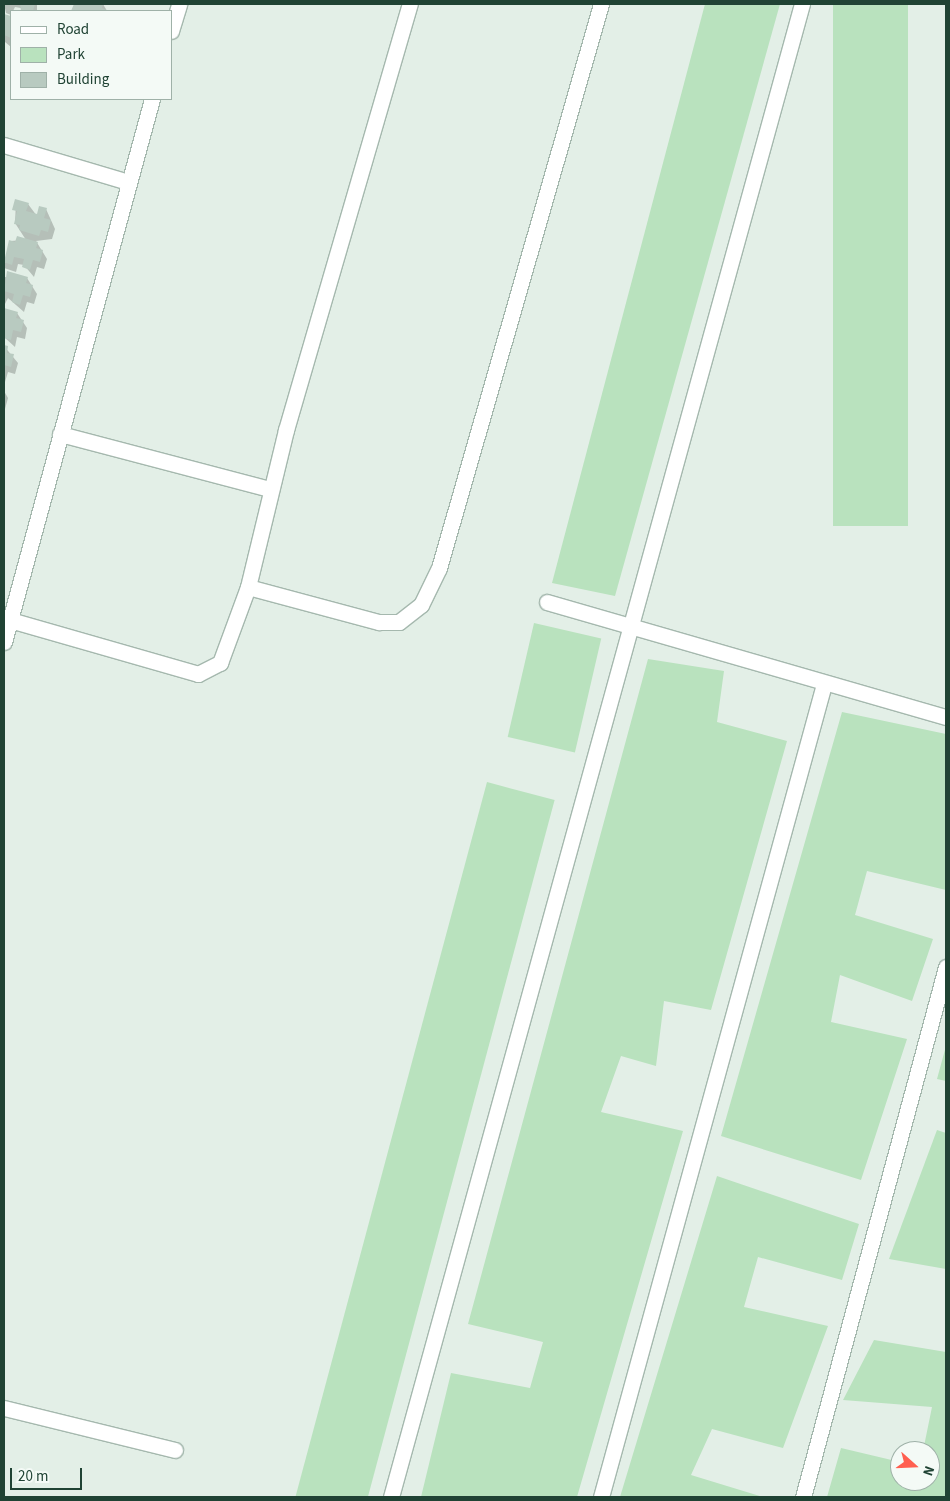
<!DOCTYPE html>
<html>
<head>
<meta charset="utf-8">
<style>
	body { margin:0 }
	#map { position:relative; width:950px; height:1501px; overflow:hidden; background:#e3efe7; font-family:"Source Sans 3",sans-serif }
	div>[style] { position:absolute }
	.green>* { inset:0; background:#b9e2be; transform-origin:0 0 }
	.shadow>* { inset:0; background:#0003 }
	.building>* { inset:0; background:#b8cac0 }
	.roads { filter:drop-shadow(1px 0 #a5b8ae) drop-shadow(-1px 0 #a5b8ae) drop-shadow(0 1px #a5b8ae) drop-shadow(0 -1px #a5b8ae) }
	.minor>* { height:15px; margin:-7.5px; padding:0 7.5px; transform-origin:7.5px; border-radius:7.5px; background:#fff }
	span { translate:-50% -50%; white-space:nowrap; text-align:center; line-height:1.15; -webkit-text-stroke:5px #f4faf6; paint-order:stroke }
	.frame { position:absolute; inset:0; border:5px solid #204334; pointer-events:none }
	.legend { position:absolute; left:10px; top:10px; width:162px; height:90px; box-sizing:border-box; background:#f4faf6; border:1px solid #9fb1a8; margin:0; padding:6px 9px; list-style:none; font-size:15px; color:#204334 }
	.legend li { display:flex; align-items:center; gap:10px; height:25px }
	.legend b { width:25px; border:1px solid #9fb1a8 }
	.north { position:absolute; left:890px; top:1441px; width:50px; height:50px; box-sizing:border-box; background:#f4faf6; border:1px solid #9fb1a8; border-radius:50%; rotate:110deg; font-size:14px; font-weight:700; line-height:20px; text-align:center; color:#204334 }
	.north::after { content:''; display:block; margin:auto; width:18px; height:22px; background:#ff5f50; clip-path:polygon(50% 0,100% 100%,50% 72%,0 100%) }
	.scale { position:absolute; left:10px; top:1468px; width:72px; height:22px; box-sizing:border-box; border:2px solid #204334; border-top:0; padding-left:6px; font-size:15px; line-height:18px; white-space:nowrap; color:#204334; -webkit-text-stroke:4px #f4faf6; paint-order:stroke }
</style>
</head>
<body>
<div id="map">
	<div class="green">
		<div style="clip-path:polygon(705px 4px,780px 4px,615px 596px,552px 583px)"></div>
		<div style="left:833px;top:4px;width:75px;height:522px"></div>
		<div style="left:534px;top:623px;width:69px;height:117px;rotate:13deg"></div>
		<div style="clip-path:polygon(648px 659px,724px 671px,717px 722px,787px 741px,711px 1010px,664px 1001px,656px 1066px,621px 1056px,601px 1112px,683px 1131px,577px 1497px,421px 1497px,451px 1373px,530px 1388px,543px 1342px,468px 1324px)"></div>
		<div style="clip-path:polygon(842px 712px,946px 734px,946px 890px,867px 871px,855px 915px,933px 939px,912px 1001px,840px 975px,831px 1022px,907px 1039px,861px 1180px,721px 1136px)"></div>
		<div style="left:487px;top:782px;width:70px;height:742px;rotate:15deg"></div>
		<div style="clip-path:polygon(946px 1046px,946px 1081px,937px 1079px)"></div>
		<div style="clip-path:polygon(937px 1130px,946px 1133px,946px 1269px,889px 1259px)"></div>
		<div style="clip-path:polygon(717px 1176px,859px 1224px,842px 1280px,758px 1257px,744px 1307px,828px 1326px,783px 1448px,712px 1429px,691px 1475px,763px 1497px,620px 1497px)"></div>
		<div style="clip-path:polygon(874px 1340px,946px 1352px,946px 1497px,827px 1497px,841px 1448px,900px 1462px,900px 1481px,930px 1481px,930px 1451px,923px 1451px,932px 1407px,843px 1400px)"></div>
	</div>
	<div class="shadow">
		<div style="clip-path:polygon(4px 4px,37px 4px,37px 11px,15px 7px,11px 15px,6px 13px)"></div>
		<div style="clip-path:polygon(75px 4px,103px 4px,107px 11px,73px 11px)"></div>
		<div style="clip-path:polygon(4px 15px,11px 18px,11px 47px,5px 42px,4px 47px)"></div>
		<div style="clip-path:polygon(16px 201px,28px 204px,37px 216px,46px 209px,55px 229px,52px 239px,36px 241px,47px 259px,44px 269px,37px 267px,34px 277px,24px 265px,18px 264px,16px 272px,4px 268px,10px 241px,26px 240px,15px 223px)"></div>
		<div style="clip-path:polygon(4px 277px,27px 278px,37px 294px,34px 304px,27px 302px,24px 312px,8px 298px,4px 306px)"></div>
		<div style="clip-path:polygon(4px 309px,17px 313px,27px 328px,25px 339px,17px 337px,15px 347px,4px 337px)"></div>
		<div style="clip-path:polygon(4px 346px,18px 363px,15px 374px,8px 372px,5px 382px)"></div>
		<div style="clip-path:polygon(4px 391px,8px 398px,5px 409px,4px 408px)"></div>
	</div>
	<div class="building">
		<div style="clip-path:polygon(20px 4px,35px 4px,33px 11px,21px 11px)"></div>
		<div style="clip-path:polygon(74px 4px,103px 4px,102px 8px,109px 11px,71px 11px)"></div>
		<div style="clip-path:polygon(4px 14px,11px 16px,11px 38px,4px 35px)"></div>
		<div style="clip-path:polygon(15px 199px,29px 203px,26px 211px,37px 214px,39px 206px,47px 208px,44px 218px,51px 220px,48px 232px,41px 230px,39px 236px,19px 230px,20px 225px,14px 224px,17px 211px,12px 210px)"></div>
		<div style="clip-path:polygon(17px 236px,38px 242px,36px 248px,43px 250px,40px 262px,33px 260px,30px 270px,22px 267px,24px 259px,14px 257px,12px 265px,4px 262px,9px 240px,15px 242px)"></div>
		<div style="clip-path:polygon(7px 271px,28px 277px,26px 283px,33px 285px,30px 297px,23px 295px,20px 305px,12px 302px,14px 294px,4px 291px)"></div>
		<div style="clip-path:polygon(4px 308px,18px 312px,16px 318px,24px 320px,21px 332px,13px 330px,11px 340px,4px 338px)"></div>
		<div style="clip-path:polygon(4px 345px,8px 346px,7px 353px,14px 354px,11px 367px,4px 365px)"></div>
	</div>
	<div class="roads">
		<div class="minor">
			<div style="left:171px;top:31px;width:28px;rotate:-73deg"></div>
			<div style="left:4px;top:145px;width:129px;rotate:16.6deg"></div>
			<div style="left:60px;top:434px;width:217px;rotate:14.7deg"></div>
			<div style="left:248px;top:587px;width:136px;rotate:15deg"></div>
			<div style="left:379px;top:622px;width:20px"></div>
			<div style="left:399px;top:622px;width:28px;rotate:-38deg"></div>
			<div style="left:421px;top:605px;width:41px;rotate:-64.1deg"></div>
			<div style="left:439px;top:568px;width:587px;rotate:-73.97deg"></div>
			<div style="left:547px;top:602px;width:415px;rotate:16.1deg"></div>
			<div style="left:10px;top:620px;width:196px;rotate:16deg"></div>
			<div style="left:198px;top:674px;width:25px;rotate:-27deg"></div>
			<div style="left:220px;top:663px;width:81px;rotate:-69.8deg"></div>
			<div style="left:248px;top:587px;width:162px;rotate:-76.4deg"></div>
			<div style="left:286px;top:430px;width:444px;rotate:-73.8deg"></div>
			<div style="left:4px;top:642px;width:563px;rotate:-74.75deg"></div>
			<div style="left:4px;top:1408px;width:176px;rotate:13.8deg"></div>
			<div style="left:391px;top:1497px;width:1549px;rotate:-74.61deg"></div>
			<div style="left:601px;top:1497px;width:843px;rotate:-74.66deg"></div>
			<div style="left:803px;top:1497px;width:549px;rotate:-74.9deg"></div>
		</div>
	</div>
	<div class="frame"></div>
	<ul class="legend">
	<li><b style="height:6px;background:#fff"></b>Road</li>
	<li><b style="height:14px;background:#b9e2be"></b>Park</li>
	<li><b style="height:14px;background:#b8cac0"></b>Building</li>
	</ul>
	<div class="north">N</div>
	<div class="scale">20 m</div>
</div>
</body>
</html>
